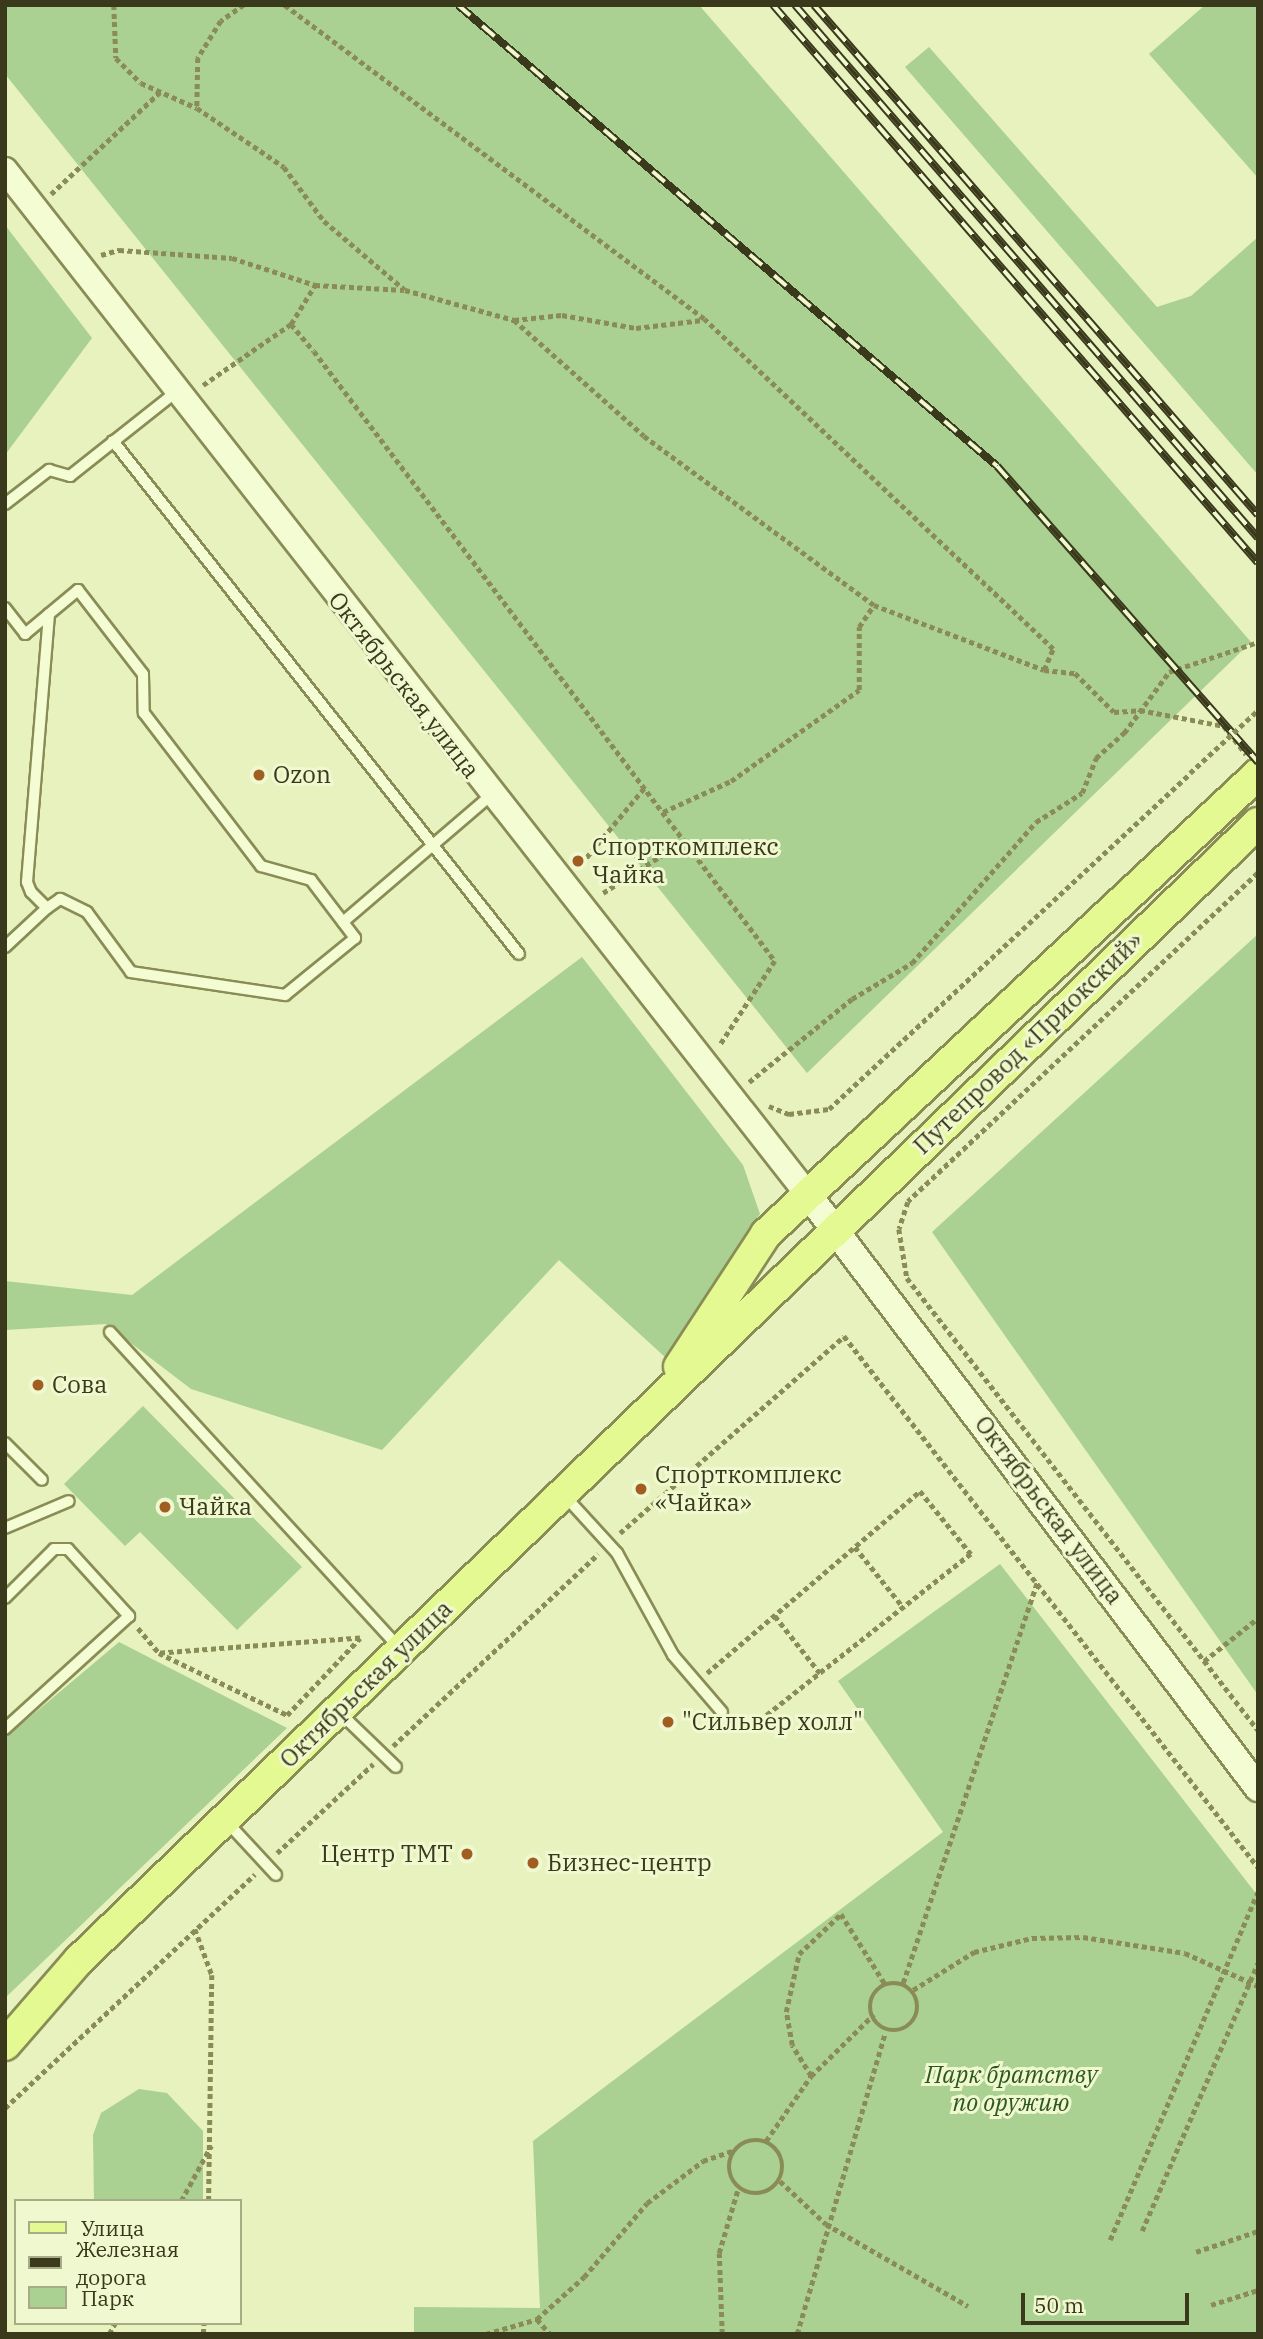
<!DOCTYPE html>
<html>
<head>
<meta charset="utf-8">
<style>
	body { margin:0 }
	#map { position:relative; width:1263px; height:2339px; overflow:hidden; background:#e7f2bf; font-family:"IBM Plex Serif",serif }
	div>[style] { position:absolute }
	.green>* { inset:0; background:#aad092 }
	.path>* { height:4.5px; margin-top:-2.25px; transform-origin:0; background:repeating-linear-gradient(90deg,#8a8c55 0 5px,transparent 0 8.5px) }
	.path>.ring { margin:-2.25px; padding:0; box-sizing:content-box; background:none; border:4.5px solid #8a8c55; border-radius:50% }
	.roads { filter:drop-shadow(2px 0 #8a8c55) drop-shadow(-2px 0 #8a8c55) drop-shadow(0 2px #8a8c55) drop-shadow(0 -2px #8a8c55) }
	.service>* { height:10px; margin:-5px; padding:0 5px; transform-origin:5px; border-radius:5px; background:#f3fcd3 }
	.tertiary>* { height:24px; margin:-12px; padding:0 12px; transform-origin:12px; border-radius:12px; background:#f3fcd3 }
	.secondary>* { height:26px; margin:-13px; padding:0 13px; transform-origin:13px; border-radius:13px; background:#f3fcd3 }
	.primary>* { height:30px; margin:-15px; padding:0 15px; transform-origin:15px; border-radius:15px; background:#e5f993 }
	.rail>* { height:8px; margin-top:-4px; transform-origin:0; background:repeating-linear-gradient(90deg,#eff8cf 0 16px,#3a391b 0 32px); box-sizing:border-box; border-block:2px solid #3a391b }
	.path-bridge>* { height:4.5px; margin-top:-2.25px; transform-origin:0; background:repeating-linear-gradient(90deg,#8a8c55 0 5px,transparent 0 8.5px) }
	.dots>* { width:19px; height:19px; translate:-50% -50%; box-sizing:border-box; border:4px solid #eff8cf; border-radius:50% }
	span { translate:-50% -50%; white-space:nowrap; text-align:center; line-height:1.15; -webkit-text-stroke:6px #eff8cf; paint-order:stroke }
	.street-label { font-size:24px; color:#3a391b }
	.poi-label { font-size:24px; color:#3a391b }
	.left { translate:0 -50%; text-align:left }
	.right { translate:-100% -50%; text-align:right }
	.park-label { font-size:24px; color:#2e5820; font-style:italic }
	.frame { position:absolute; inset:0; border:7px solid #3a391b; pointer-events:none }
	.legend { position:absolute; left:14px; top:2199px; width:228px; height:126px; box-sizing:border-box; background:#eff8cf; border:2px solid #a7ac87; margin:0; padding:9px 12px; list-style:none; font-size:21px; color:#3a391b }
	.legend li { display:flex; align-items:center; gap:14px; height:35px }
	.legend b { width:35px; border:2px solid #a7ac87 }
	.scale { position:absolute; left:1021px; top:2293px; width:168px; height:32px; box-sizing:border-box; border:4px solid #3a391b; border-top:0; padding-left:9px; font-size:21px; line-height:24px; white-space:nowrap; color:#3a391b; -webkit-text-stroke:5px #eff8cf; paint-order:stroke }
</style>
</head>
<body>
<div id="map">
	<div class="green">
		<div style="clip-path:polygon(5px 5px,699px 5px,1251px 642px,807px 1073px,5px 74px)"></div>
		<div style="clip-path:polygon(1205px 5px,1258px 5px,1258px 178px,1149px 54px)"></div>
		<div style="clip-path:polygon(929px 47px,1157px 307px,1191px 296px,1258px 237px,1258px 475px,905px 67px)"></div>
		<div style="clip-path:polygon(5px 225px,92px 338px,5px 455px)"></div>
		<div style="clip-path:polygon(1258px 934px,1258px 1695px,932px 1232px)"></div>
		<div style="clip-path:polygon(582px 957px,743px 1165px,760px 1214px,666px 1358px,559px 1260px,382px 1450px,191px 1389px,106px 1324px,5px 1330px,5px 1281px,132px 1295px)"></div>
		<div style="clip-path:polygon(143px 1406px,302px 1567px,237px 1630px,140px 1532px,125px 1546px,64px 1484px)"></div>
		<div style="clip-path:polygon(1000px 1564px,1258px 1896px,1258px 2334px,414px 2334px,414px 2307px,540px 2308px,533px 2141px,943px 1832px,838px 1681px)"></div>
		<div style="clip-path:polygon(119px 1642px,287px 1728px,5px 1998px,5px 1738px)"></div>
		<div style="clip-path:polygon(139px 2089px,167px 2093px,203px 2131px,203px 2201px,94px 2201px,93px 2135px,101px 2113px)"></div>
	</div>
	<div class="path">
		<div style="left:114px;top:5px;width:53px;rotate:87.8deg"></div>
		<div style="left:116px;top:58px;width:35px;rotate:45deg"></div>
		<div style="left:141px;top:83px;width:61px;rotate:24.1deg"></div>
		<div style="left:244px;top:5px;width:28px;rotate:145deg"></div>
		<div style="left:221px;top:21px;width:44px;rotate:121.9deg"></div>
		<div style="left:198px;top:58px;width:50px;rotate:91.1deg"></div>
		<div style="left:197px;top:108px;width:105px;rotate:34.1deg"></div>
		<div style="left:284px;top:167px;width:67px;rotate:53.5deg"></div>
		<div style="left:324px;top:221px;width:106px;rotate:40.4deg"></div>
		<div style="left:405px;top:290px;width:113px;rotate:15.4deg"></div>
		<div style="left:514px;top:320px;width:174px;rotate:41.7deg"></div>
		<div style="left:644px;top:436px;width:285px;rotate:36.3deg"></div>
		<div style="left:874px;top:605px;width:182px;rotate:20.9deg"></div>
		<div style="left:1044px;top:670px;width:23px;rotate:-67deg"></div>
		<div style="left:1053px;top:649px;width:480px;rotate:-136.6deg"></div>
		<div style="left:704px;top:319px;width:524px;rotate:-143.22deg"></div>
		<div style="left:51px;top:194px;width:149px;rotate:-43.1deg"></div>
		<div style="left:101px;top:255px;width:19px;rotate:-16deg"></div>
		<div style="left:119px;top:250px;width:113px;rotate:4deg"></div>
		<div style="left:232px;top:258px;width:87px;rotate:18deg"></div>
		<div style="left:514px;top:320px;width:48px;rotate:-5.9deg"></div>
		<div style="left:562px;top:315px;width:75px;rotate:10deg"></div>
		<div style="left:636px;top:328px;width:67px;rotate:-6.8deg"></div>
		<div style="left:291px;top:324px;width:46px;rotate:-58.4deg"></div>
		<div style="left:315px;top:285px;width:89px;rotate:3.2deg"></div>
		<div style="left:203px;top:385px;width:107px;rotate:-34.7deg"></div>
		<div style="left:291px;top:324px;width:35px;rotate:50deg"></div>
		<div style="left:314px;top:351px;width:765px;rotate:52.92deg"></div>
		<div style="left:775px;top:961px;width:100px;rotate:123.2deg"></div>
		<div style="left:1044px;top:670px;width:31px;rotate:6deg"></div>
		<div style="left:1075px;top:673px;width:55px;rotate:45deg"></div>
		<div style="left:1114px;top:712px;width:26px;rotate:-4deg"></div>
		<div style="left:1140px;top:710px;width:86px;rotate:10.8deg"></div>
		<div style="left:1224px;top:726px;width:36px;rotate:52deg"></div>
		<div style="left:663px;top:812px;width:75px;rotate:-24.5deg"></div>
		<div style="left:731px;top:781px;width:157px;rotate:-35.4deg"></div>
		<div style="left:859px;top:690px;width:63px;rotate:-90deg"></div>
		<div style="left:859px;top:627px;width:27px;rotate:-56deg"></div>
		<div style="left:581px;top:864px;width:99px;rotate:-50.3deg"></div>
		<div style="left:1258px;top:873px;width:480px;rotate:136.8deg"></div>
		<div style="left:908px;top:1202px;width:28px;rotate:108deg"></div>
		<div style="left:899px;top:1229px;width:50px;rotate:80.7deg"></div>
		<div style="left:907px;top:1278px;width:572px;rotate:52.17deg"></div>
		<div style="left:603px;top:893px;width:96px;rotate:-32.7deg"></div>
		<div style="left:749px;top:1082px;width:132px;rotate:-38.9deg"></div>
		<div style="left:852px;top:999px;width:70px;rotate:-31deg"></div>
		<div style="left:912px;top:963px;width:188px;rotate:-48.7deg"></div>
		<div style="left:1036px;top:822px;width:54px;rotate:-32.2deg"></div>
		<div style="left:1082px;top:793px;width:38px;rotate:-68deg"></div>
		<div style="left:1096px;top:758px;width:38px;rotate:-42deg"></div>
		<div style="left:1124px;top:733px;width:76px;rotate:-53.6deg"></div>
		<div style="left:1169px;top:672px;width:94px;rotate:-18.6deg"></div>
		<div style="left:769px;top:1106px;width:22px;rotate:22deg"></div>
		<div style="left:789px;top:1114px;width:40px;rotate:-7.1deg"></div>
		<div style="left:829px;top:1109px;width:493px;rotate:-42.9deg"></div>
		<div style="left:620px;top:1533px;width:298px;rotate:-41.3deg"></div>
		<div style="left:844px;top:1336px;width:673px;rotate:52.06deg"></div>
		<div style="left:855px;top:1547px;width:77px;rotate:51.3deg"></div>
		<div style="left:775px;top:1616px;width:73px;rotate:51.7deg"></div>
		<div style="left:138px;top:1628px;width:33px;rotate:50deg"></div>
		<div style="left:159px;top:1653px;width:142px;rotate:25.8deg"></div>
		<div style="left:287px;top:1715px;width:106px;rotate:-46.5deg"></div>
		<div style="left:360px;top:1638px;width:202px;rotate:175.7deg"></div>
		<div style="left:1204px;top:1661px;width:69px;rotate:-38.5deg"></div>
		<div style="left:707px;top:1673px;width:280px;rotate:-40.5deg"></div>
		<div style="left:920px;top:1491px;width:81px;rotate:51deg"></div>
		<div style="left:971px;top:1554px;width:268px;rotate:141.7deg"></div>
		<div style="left:393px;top:1746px;width:281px;rotate:-43.1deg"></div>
		<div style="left:277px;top:1853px;width:131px;rotate:-42.8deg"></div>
		<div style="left:195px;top:1929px;width:49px;rotate:69.7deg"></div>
		<div style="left:212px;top:1975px;width:226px;rotate:90.8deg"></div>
		<div class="ring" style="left:870px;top:1983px;width:43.5px;height:43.5px"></div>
		<div style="left:903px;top:1983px;width:422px;rotate:-71.5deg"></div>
		<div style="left:913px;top:1990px;width:72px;rotate:-31.9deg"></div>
		<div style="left:974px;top:1952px;width:60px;rotate:-13.6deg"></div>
		<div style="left:1032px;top:1938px;width:51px;rotate:-1.1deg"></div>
		<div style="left:1083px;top:1937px;width:103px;rotate:8.9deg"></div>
		<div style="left:1185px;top:1953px;width:80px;rotate:24.3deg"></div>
		<div style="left:811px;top:2076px;width:36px;rotate:-122deg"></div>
		<div style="left:792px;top:2045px;width:34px;rotate:-100deg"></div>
		<div style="left:786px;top:2012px;width:59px;rotate:-77.4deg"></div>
		<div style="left:799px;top:1954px;width:58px;rotate:-43.6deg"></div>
		<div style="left:841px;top:1914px;width:83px;rotate:57.8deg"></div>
		<div style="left:5px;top:2108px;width:342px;rotate:-43.1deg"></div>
		<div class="ring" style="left:729px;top:2140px;width:49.5px;height:49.5px"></div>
		<div style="left:766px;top:2141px;width:79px;rotate:-55.3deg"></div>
		<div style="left:811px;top:2076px;width:88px;rotate:-44.5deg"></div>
		<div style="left:780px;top:2181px;width:63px;rotate:43.1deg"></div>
		<div style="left:826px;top:2224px;width:164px;rotate:30deg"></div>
		<div style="left:181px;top:2201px;width:63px;rotate:-61.4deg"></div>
		<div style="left:1142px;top:2231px;width:292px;rotate:-66.6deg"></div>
		<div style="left:1110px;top:2240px;width:378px;rotate:-67deg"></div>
		<div style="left:1196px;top:2252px;width:65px;rotate:-18.7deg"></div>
		<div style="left:1211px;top:2305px;width:49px;rotate:-17.7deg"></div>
		<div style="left:537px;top:2319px;width:20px;rotate:49deg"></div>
		<div style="left:109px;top:2334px;width:13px;rotate:-61deg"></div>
		<div style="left:203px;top:2334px;width:11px;rotate:-85deg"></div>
		<div style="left:486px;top:2334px;width:53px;rotate:-16.4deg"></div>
		<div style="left:537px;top:2319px;width:63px;rotate:-41.8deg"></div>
		<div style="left:584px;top:2277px;width:97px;rotate:-49.6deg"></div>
		<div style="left:647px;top:2203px;width:70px;rotate:-36.9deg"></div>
		<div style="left:703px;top:2161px;width:34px;rotate:-19deg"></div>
		<div style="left:722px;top:2334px;width:81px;rotate:-92.1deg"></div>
		<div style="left:719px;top:2253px;width:67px;rotate:-73.5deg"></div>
		<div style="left:797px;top:2334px;width:313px;rotate:-73.7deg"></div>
	</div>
	<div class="roads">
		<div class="service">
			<div style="left:113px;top:441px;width:654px;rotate:51.64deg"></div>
			<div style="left:5px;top:504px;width:56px;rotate:-37.7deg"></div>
			<div style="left:49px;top:470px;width:22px;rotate:16deg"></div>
			<div style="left:70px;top:476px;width:135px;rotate:-38.4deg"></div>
			<div style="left:5px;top:608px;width:33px;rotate:52deg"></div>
			<div style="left:25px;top:634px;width:69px;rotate:-39.7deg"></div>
			<div style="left:78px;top:590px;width:106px;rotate:52.3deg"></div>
			<div style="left:143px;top:674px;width:39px;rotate:89deg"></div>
			<div style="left:144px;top:713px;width:193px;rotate:52.6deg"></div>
			<div style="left:261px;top:866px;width:52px;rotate:15.6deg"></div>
			<div style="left:311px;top:880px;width:73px;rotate:52.8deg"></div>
			<div style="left:355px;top:938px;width:90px;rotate:140.8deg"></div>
			<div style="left:285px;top:995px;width:156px;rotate:-171.5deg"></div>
			<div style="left:131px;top:972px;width:74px;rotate:-126.3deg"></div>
			<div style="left:87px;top:912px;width:30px;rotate:-154deg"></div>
			<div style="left:60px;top:899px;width:16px;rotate:145deg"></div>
			<div style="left:47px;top:908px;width:23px;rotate:-135deg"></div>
			<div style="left:31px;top:892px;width:11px;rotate:-112deg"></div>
			<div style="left:27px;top:882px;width:269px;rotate:-85.3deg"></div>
			<div style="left:343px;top:922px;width:194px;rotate:-40.6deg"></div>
			<div style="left:5px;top:947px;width:57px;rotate:-42.9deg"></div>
			<div style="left:110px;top:1332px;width:426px;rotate:47.5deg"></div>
			<div style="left:5px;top:1443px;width:52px;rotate:45deg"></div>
			<div style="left:564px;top:1495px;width:79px;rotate:47.6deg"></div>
			<div style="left:617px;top:1553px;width:116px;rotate:61.2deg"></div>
			<div style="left:673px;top:1655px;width:75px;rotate:49.3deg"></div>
			<div style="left:5px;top:1528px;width:69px;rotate:-22.9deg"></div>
			<div style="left:5px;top:1598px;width:69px;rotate:-45deg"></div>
			<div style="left:54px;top:1549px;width:14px"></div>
			<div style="left:68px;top:1549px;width:91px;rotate:47.7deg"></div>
			<div style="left:129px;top:1616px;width:168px;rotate:137.7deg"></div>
			<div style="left:339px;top:1712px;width:79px;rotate:44deg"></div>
			<div style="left:227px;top:1822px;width:72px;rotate:47.2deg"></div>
		</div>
		<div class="tertiary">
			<div style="left:5px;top:170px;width:1303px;rotate:51.92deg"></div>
		</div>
		<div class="secondary">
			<div style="left:809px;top:1196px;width:743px;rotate:52.82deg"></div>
		</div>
		<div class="primary">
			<div style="left:679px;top:1367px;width:159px;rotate:-56.8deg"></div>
			<div style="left:766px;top:1234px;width:674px;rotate:-43.07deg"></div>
			<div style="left:5px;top:2045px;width:113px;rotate:-49deg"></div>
			<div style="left:79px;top:1960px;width:1638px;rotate:-43.96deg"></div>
		</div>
	</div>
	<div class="rail">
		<div style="left:458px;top:5px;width:709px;rotate:40.54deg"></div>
		<div style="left:997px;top:466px;width:395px;rotate:48.6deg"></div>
		<div style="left:773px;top:5px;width:739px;rotate:49deg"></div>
		<div style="left:795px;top:5px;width:706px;rotate:49.02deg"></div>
		<div style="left:814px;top:5px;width:676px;rotate:48.96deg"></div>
	</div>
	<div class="path-bridge">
		<div style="left:1190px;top:773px;width:93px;rotate:-42.8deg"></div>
	</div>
	<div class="dots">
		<div style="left:259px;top:775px;background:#a05f20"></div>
		<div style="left:578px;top:861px;background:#a05f20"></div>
		<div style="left:38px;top:1385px;background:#a05f20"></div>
		<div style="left:641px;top:1489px;background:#a05f20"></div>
		<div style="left:165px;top:1507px;background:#a05f20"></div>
		<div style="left:668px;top:1722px;background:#a05f20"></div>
		<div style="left:467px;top:1854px;background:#a05f20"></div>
		<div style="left:533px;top:1863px;background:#a05f20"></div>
	</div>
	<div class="street-label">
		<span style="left:404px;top:685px;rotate:52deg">Октябрьская улица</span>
		<span style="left:1028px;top:1043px;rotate:-44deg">Путепровод «Приокский»</span>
		<span style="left:1049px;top:1510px;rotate:53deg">Октябрьская улица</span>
		<span style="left:366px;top:1684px;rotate:-44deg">Октябрьская улица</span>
	</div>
	<div class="poi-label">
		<span class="left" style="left:273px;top:775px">Ozon</span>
		<span class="left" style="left:592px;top:861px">Спорткомплекс<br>Чайка</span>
		<span class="left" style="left:52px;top:1385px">Сова</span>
		<span class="left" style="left:655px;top:1489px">Спорткомплекс<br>«Чайка»</span>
		<span class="left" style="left:179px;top:1507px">Чайка</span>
		<span class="left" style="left:682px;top:1722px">"Сильвер холл"</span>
		<span class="right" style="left:453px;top:1854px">Центр ТМТ</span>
		<span class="left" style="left:547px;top:1863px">Бизнес-центр</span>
	</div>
	<div class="park-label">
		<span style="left:1011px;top:2089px">Парк братству<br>по оружию</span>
	</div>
	<div class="frame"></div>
	<ul class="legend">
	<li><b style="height:9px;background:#e5f993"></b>Улица</li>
	<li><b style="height:9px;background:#3a391b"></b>Железная дорога</li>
	<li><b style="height:19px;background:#aad092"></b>Парк</li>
	</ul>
	<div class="scale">50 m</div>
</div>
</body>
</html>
